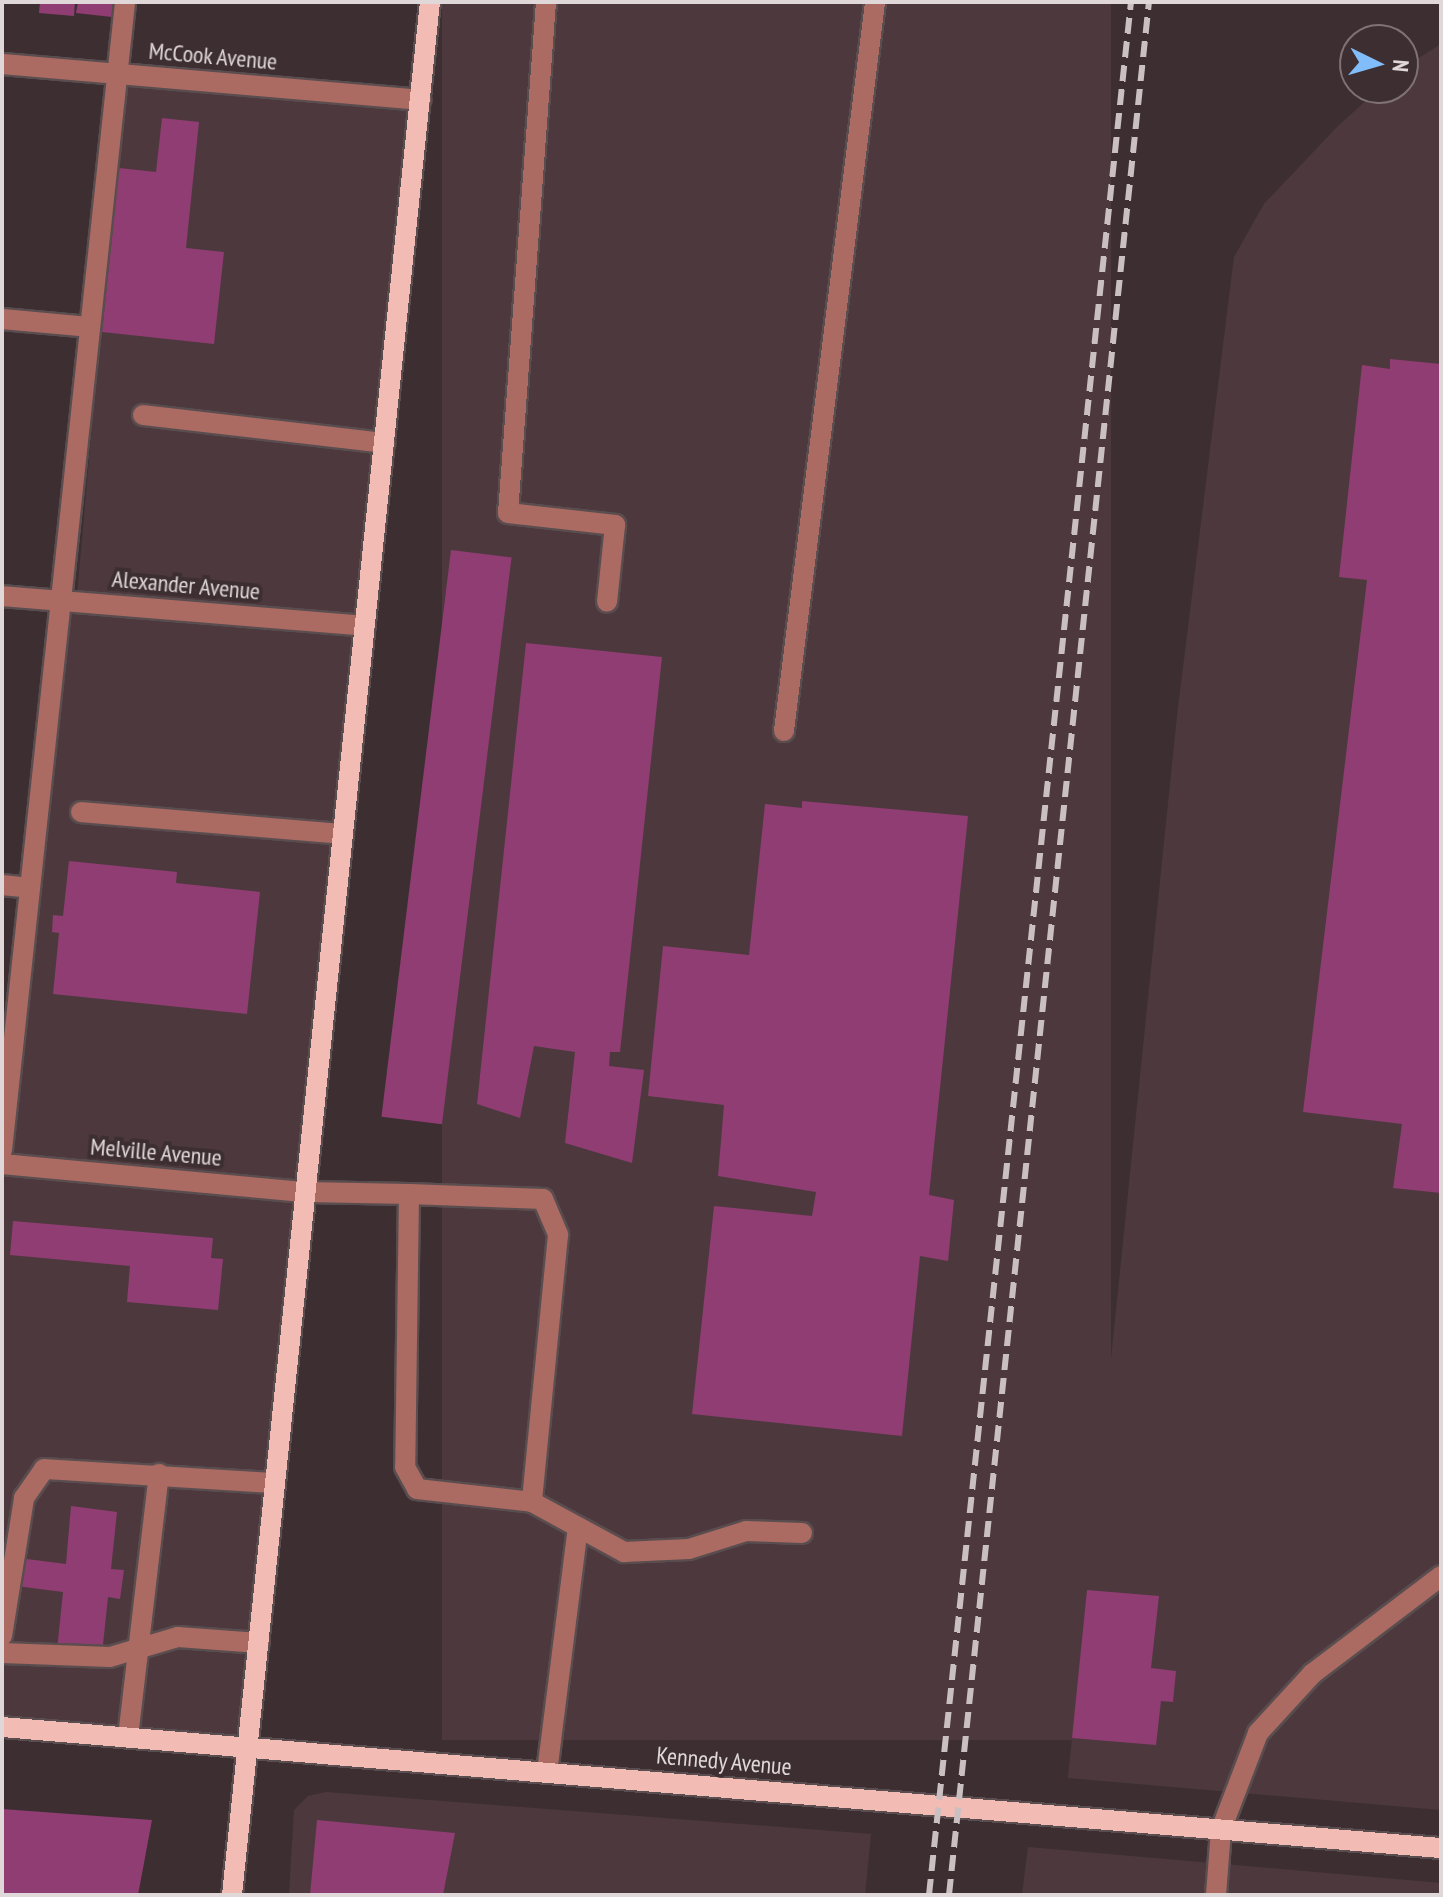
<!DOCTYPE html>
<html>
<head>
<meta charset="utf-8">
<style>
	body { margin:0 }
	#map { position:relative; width:1443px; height:1897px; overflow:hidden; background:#3d2f31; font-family:"PT Sans Narrow",sans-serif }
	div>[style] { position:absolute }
	.built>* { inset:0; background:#4d393d; transform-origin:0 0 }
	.building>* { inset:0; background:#8f3d73; transform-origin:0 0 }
	.roads { filter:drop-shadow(2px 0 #5a4d4f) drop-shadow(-2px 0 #5a4d4f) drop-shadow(0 2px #5a4d4f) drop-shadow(0 -2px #5a4d4f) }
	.minor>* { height:20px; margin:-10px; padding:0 10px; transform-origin:10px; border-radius:10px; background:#ac6b62 }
	.major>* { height:20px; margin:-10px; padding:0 10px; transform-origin:10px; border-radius:10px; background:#f2bbb3 }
	.rail>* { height:6px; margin-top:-3px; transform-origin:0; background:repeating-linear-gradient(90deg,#cac0c2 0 16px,transparent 0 24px) }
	span { translate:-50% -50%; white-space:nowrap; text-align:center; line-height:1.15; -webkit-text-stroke:8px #3d2f31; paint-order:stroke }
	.street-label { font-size:24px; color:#e0d7d9 }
	.frame { position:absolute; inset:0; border:4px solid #e0d7d9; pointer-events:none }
	.north { position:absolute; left:1339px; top:24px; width:80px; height:80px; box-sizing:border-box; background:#3d2f31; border:2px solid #7e7274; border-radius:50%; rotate:95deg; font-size:22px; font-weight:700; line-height:32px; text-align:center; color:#e0d7d9 }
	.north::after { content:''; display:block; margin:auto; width:28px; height:36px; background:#81bdfa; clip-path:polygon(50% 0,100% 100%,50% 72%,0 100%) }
</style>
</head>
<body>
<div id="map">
	<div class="built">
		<div style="left:442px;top:2px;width:669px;height:1738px"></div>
		<div style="clip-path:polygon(1441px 44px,1441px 1810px,1068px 1778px,1177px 716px,1234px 257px,1264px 204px,1338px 126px,1380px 88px,1403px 88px,1403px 68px)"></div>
		<div style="left:122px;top:82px;width:290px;height:515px;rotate:5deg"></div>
		<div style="clip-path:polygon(66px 607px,358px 631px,240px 1740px,2px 1718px,2px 1198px)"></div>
		<div style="clip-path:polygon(326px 1792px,871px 1834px,865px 1895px,289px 1895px,294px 1810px,308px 1796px)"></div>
		<div style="clip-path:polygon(1028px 1847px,1441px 1883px,1441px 1895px,1022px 1895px)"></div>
	</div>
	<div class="building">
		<div style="clip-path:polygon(40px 2px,75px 2px,74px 16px,39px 13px)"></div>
		<div style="clip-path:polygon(78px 2px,113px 2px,112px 17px,76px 13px)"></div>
		<div style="clip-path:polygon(162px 118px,199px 122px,186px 248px,224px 252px,214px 344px,102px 332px,119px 168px,156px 172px)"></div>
		<div style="clip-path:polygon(1390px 359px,1441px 364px,1441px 1193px,1393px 1188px,1402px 1124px,1303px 1112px,1367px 580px,1339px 577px,1362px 365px,1390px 369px)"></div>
		<div style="left:451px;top:550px;width:61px;height:571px;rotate:7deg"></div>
		<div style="clip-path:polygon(526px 643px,662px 657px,620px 1052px,610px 1052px,609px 1066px,644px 1070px,632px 1163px,565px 1143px,575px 1052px,534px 1046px,520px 1118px,477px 1104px)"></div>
		<div style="clip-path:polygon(802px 801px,968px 816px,929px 1195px,954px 1200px,948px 1261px,920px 1256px,902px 1436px,692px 1414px,714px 1206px,812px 1216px,816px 1192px,718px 1176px,724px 1105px,648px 1096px,663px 946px,749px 955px,765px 804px,802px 808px)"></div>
		<div style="clip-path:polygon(69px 861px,177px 872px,176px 883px,260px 892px,247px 1014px,53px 994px,59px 933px,52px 932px,53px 915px,63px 916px)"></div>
		<div style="clip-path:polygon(13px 1221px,213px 1238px,211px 1258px,223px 1259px,218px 1310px,127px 1302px,130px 1266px,10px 1255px)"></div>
		<div style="clip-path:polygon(71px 1506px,117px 1512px,111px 1569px,124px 1570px,120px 1599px,108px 1597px,102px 1654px,57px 1650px,63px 1592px,16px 1586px,19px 1558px,66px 1564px)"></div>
		<div style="clip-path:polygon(1087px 1590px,1159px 1596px,1151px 1668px,1176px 1671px,1173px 1702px,1161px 1701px,1156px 1745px,1072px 1738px)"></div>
		<div style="clip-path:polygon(2px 1809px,152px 1820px,138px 1895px,2px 1895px)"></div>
		<div style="clip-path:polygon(317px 1820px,455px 1833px,443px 1895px,310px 1895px)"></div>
	</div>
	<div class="roads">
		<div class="minor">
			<div style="left:546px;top:2px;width:512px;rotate:94.25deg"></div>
			<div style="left:508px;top:513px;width:108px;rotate:6.4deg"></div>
			<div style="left:615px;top:525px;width:77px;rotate:95.9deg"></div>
			<div style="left:2px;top:64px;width:420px;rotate:4.9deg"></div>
			<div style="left:2px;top:319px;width:88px;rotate:5.2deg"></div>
			<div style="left:143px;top:415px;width:243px;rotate:6.6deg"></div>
			<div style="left:2px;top:596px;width:364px;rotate:4.7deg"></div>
			<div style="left:784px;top:731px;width:735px;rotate:-82.88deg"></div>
			<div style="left:81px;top:812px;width:263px;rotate:4.8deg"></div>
			<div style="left:2px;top:885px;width:28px;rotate:6deg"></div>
			<div style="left:2px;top:1150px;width:1155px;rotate:-83.88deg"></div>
			<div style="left:2px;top:1164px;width:305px;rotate:5.3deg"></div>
			<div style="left:306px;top:1192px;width:103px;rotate:1.1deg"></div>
			<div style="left:409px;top:1194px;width:273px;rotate:90.8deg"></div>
			<div style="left:405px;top:1467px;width:25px;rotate:61deg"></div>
			<div style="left:417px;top:1489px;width:116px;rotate:6.4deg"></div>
			<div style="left:532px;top:1502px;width:105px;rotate:28.5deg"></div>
			<div style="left:624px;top:1552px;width:65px;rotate:-2.6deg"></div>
			<div style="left:689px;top:1549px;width:60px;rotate:-17.5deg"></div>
			<div style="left:746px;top:1531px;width:56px;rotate:2deg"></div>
			<div style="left:409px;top:1194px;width:134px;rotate:2.1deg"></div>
			<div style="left:543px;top:1199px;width:39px;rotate:67deg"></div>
			<div style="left:558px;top:1235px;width:268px;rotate:95.6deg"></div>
			<div style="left:2px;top:1636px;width:140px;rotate:-80.9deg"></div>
			<div style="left:24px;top:1498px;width:35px;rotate:-55deg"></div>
			<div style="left:44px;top:1469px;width:231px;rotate:3.5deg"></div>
			<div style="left:2px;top:1653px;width:108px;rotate:2.1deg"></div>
			<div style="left:110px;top:1657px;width:71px;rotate:-16.4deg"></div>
			<div style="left:178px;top:1637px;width:81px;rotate:4.2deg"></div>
			<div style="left:128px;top:1737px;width:265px;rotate:-83.3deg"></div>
			<div style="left:547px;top:1772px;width:246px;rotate:-82.8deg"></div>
			<div style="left:1216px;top:1895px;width:65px;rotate:-85.6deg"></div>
			<div style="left:1221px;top:1830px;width:104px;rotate:-69.1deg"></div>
			<div style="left:1258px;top:1733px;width:80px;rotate:-47.5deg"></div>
			<div style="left:1312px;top:1674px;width:162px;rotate:-37.2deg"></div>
		</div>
		<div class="major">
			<div style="left:2px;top:1727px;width:1444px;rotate:4.81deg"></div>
			<div style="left:232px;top:1895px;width:1903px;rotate:-84.03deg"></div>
		</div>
	</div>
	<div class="rail">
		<div style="left:929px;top:1895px;width:1904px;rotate:-83.91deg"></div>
		<div style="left:949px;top:1895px;width:1904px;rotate:-83.97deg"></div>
	</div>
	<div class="street-label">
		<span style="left:213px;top:56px;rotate:5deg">McCook Avenue</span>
		<span style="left:186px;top:585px;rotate:5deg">Alexander Avenue</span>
		<span style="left:156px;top:1152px;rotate:5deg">Melville Avenue</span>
		<span style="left:724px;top:1761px;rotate:5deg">Kennedy Avenue</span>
	</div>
	<div class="frame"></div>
	<div class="north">N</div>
</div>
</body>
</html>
